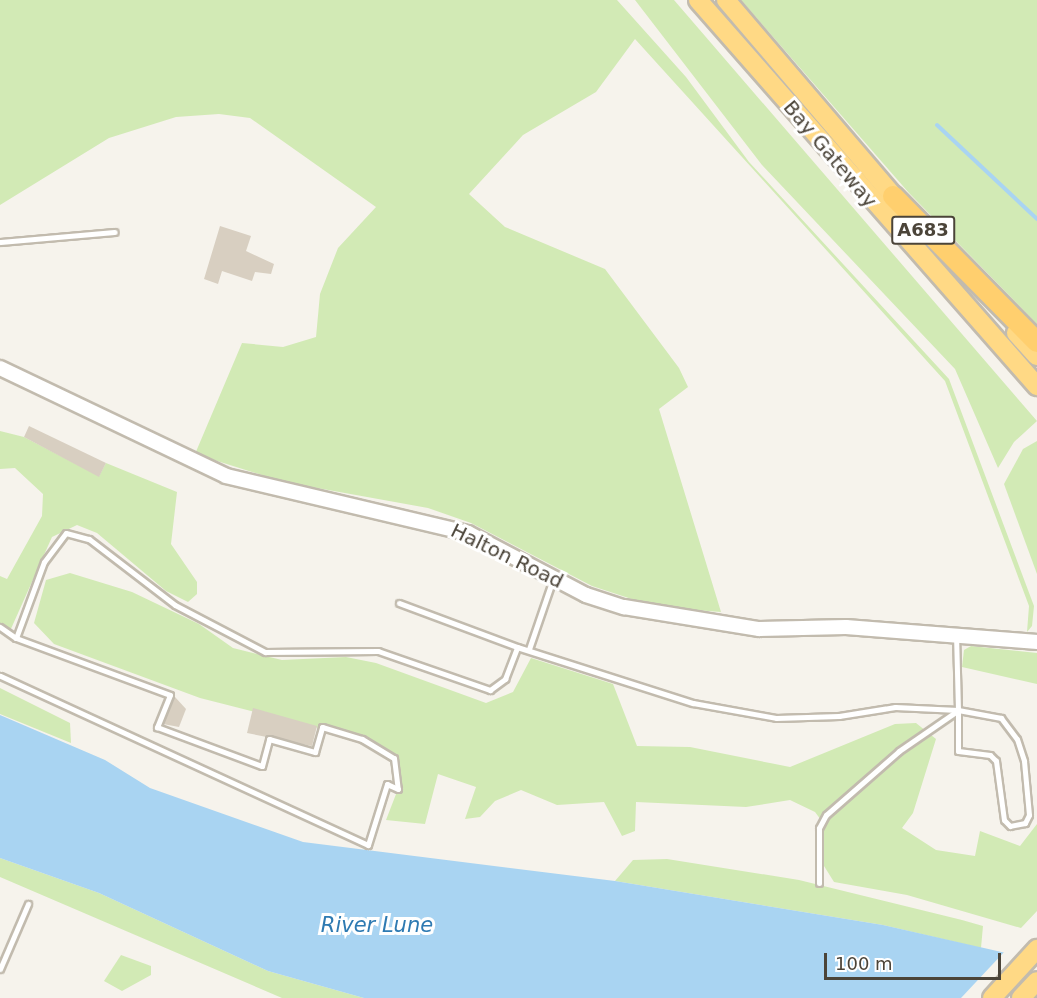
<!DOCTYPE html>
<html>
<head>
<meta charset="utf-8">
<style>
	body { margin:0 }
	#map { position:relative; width:1037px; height:998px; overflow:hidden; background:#f6f3ec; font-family:"DejaVu Sans",sans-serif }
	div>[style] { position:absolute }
	.green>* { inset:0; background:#d2eab5 }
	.water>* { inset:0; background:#a9d4f2 }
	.pier>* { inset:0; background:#f6f3ec }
	.stream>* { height:4px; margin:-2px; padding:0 2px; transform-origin:2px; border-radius:2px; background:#a9d4f2 }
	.building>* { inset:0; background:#d8cfc1 }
	.roads { filter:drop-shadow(2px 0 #c2bbae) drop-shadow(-2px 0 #c2bbae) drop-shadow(0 2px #c2bbae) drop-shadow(0 -2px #c2bbae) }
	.service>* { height:5px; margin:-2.5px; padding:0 2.5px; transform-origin:2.5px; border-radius:2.5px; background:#fff }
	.tertiary>* { height:14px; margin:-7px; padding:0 7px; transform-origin:7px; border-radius:7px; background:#fff }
	.trunk>* { height:18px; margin:-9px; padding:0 9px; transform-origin:9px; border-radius:9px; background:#ffd985 }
	.motorway>* { height:20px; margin:-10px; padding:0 10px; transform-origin:10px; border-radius:10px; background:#ffcf6e }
	span { translate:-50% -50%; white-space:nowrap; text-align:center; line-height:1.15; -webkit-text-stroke:6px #fff; paint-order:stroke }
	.shield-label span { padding:2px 4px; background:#fff; border:2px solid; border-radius:4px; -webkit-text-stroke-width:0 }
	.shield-label { font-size:18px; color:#4b4439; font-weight:700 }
	.street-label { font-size:20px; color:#4b4439 }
	.water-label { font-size:21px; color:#2e7ab2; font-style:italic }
	.scale { position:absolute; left:824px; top:953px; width:177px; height:27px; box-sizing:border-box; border:3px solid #4b4439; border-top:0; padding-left:8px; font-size:18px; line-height:21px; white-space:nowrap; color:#4b4439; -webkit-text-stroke:4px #fff; paint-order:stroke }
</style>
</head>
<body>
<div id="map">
	<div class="green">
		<div style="clip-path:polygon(0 0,617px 0,686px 77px,749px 162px,949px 379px,1034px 606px,1032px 626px,1027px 632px,1029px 606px,945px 381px,635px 39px,596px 92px,523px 135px,469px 194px,505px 227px,605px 269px,679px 368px,688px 387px,659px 409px,721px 612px,656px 607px,592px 586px,471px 523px,428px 508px,284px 482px,195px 454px,242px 343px,283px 347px,316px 337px,320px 294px,338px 248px,376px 207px,250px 118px,219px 114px,176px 117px,109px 138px,0 205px)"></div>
		<div style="clip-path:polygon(635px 0,674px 0,1037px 421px,1014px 442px,998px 468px,955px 369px,762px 165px)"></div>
		<div style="clip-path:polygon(741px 0,1037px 0,1037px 324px,909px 193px)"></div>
		<div style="clip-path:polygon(0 431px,24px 437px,99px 476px,106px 463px,177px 492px,171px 544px,197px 582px,197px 594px,188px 602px,166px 591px,97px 533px,77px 525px,52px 537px,10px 631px,0 627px,0 576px,7px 579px,42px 516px,43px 494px,15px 468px,0 469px)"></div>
		<div style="clip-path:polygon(1037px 441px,1037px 574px,1004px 484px,1023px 449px)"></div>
		<div style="clip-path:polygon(70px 573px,132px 592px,199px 624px,233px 648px,282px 660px,346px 657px,376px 663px,486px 703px,513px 692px,531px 658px,613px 684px,637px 746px,690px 747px,790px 767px,895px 724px,916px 723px,936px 739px,913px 813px,902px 828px,936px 850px,975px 856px,980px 831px,1020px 846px,1037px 824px,1037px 911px,1021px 928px,907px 895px,834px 882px,824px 866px,824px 824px,815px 812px,790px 800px,746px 807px,636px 802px,635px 831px,622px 836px,604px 802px,557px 805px,521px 790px,495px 801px,480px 817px,465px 819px,476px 787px,438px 774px,425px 824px,386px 820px,398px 789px,394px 759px,362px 739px,200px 698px,54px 644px,34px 623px,46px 580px)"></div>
		<div style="clip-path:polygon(971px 646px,1037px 653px,1037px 684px,962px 667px,964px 650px)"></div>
		<div style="clip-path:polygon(0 688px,70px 723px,71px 743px,0 714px)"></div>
		<div style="clip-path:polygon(0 858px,99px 893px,268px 971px,364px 998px,282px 998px,0 877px)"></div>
		<div style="clip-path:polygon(667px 859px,799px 880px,962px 920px,983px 926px,981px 948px,883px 925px,615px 881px,633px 860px)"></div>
		<div style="clip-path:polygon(121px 955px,151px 966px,151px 975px,122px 991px,104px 981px)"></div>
	</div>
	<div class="water">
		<div style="clip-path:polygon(0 715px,105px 760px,150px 788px,303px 842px,615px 881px,883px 925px,1037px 960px,1037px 998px,364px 998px,268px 971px,99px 893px,0 858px)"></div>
	</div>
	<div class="pier">
		<div style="clip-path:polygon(1006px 950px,1037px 957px,1037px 998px,961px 998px)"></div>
	</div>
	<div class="stream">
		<div style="left:937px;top:125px;width:137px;rotate:43.2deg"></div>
	</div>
	<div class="building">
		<div style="clip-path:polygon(220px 226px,251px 236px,246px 251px,274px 264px,271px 274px,255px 272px,252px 281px,222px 271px,218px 284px,204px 279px)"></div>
		<div style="clip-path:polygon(29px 426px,106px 463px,99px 477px,24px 437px)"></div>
		<div style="clip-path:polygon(175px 697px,186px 709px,179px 727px,163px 724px)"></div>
		<div style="clip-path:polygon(253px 708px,317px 726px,312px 746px,247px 733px)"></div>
	</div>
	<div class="roads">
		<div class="service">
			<div style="left:0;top:242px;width:115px;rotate:-5deg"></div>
			<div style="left:399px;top:603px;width:126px;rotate:20.4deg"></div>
			<div style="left:0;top:627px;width:19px;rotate:35deg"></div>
			<div style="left:16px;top:638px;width:164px;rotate:20.3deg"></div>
			<div style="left:170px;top:695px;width:35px;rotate:112deg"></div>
			<div style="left:157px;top:727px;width:112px;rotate:20.4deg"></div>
			<div style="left:262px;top:766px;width:28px;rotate:-75deg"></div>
			<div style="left:269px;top:739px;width:48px;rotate:15.8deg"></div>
			<div style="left:315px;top:752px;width:26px;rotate:-74deg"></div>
			<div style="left:322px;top:727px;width:42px;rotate:16.7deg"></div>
			<div style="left:362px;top:739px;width:37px;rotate:31deg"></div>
			<div style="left:394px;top:758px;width:31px;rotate:83deg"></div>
			<div style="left:398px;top:789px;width:12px;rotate:-156deg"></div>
			<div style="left:387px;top:784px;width:64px;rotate:107.3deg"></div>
			<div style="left:368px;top:845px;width:405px;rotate:-155.3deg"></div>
			<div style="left:16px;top:638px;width:81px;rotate:-69.8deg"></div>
			<div style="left:44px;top:562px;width:36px;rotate:-53deg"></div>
			<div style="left:66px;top:533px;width:24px;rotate:15deg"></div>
			<div style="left:89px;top:539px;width:108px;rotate:37.5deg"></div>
			<div style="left:175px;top:605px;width:102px;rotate:27.6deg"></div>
			<div style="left:265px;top:652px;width:113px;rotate:-0.5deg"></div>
			<div style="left:378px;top:651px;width:119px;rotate:19.2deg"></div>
			<div style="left:490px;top:690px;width:19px;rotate:-36deg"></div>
			<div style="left:505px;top:679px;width:34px;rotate:-69deg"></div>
			<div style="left:517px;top:647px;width:185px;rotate:17.7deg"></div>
			<div style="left:693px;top:703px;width:84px;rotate:10.2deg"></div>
			<div style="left:776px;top:718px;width:63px;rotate:-1.8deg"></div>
			<div style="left:839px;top:716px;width:57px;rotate:-9.1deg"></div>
			<div style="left:895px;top:707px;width:63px;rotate:2.7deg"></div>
			<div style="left:958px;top:710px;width:74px;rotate:-91.5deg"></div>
			<div style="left:529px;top:649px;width:74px;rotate:-71.1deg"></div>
			<div style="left:958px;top:710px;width:44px;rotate:10.5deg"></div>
			<div style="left:1001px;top:718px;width:26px;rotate:53deg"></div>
			<div style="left:1017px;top:739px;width:23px;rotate:72deg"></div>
			<div style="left:1024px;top:761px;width:54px;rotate:84.7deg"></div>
			<div style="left:1029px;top:815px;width:9px;rotate:117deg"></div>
			<div style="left:1025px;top:823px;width:15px;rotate:169deg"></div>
			<div style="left:1010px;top:826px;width:8px;rotate:-135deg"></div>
			<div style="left:1004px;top:820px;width:60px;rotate:-97.7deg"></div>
			<div style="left:996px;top:761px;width:8px;rotate:-135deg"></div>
			<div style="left:990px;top:755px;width:32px;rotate:-173deg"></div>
			<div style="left:958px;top:751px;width:41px;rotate:-90deg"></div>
			<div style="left:819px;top:883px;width:55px;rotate:-90deg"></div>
			<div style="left:819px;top:828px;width:15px;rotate:-62deg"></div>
			<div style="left:826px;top:815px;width:97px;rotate:-41.2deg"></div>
			<div style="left:899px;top:751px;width:70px;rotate:-34.6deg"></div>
			<div style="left:0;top:969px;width:71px;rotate:-66.7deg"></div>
		</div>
		<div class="tertiary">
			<div style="left:0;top:368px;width:250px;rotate:25.5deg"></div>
			<div style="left:226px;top:476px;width:249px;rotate:13.3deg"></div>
			<div style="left:468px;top:533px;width:133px;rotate:27.7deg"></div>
			<div style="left:586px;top:595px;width:40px;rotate:18deg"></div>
			<div style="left:624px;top:607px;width:137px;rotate:9.3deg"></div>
			<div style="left:759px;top:629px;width:87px;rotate:-1.3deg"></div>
			<div style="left:846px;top:627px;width:192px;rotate:4.5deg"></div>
		</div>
		<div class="trunk">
			<div style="left:698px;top:0;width:514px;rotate:48.71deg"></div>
			<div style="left:726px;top:0;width:272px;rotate:49.5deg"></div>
			<div style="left:1016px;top:333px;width:31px;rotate:48deg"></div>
			<div style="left:992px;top:998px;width:67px;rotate:-47.4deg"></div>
			<div style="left:1021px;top:998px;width:23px;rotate:-47deg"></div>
		</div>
		<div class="motorway">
			<div style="left:893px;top:196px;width:205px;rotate:45.4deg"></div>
		</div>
	</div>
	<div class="shield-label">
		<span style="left:923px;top:230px">A683</span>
	</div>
	<div class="street-label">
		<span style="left:830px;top:154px;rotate:50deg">Bay Gateway</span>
		<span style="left:507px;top:556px;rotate:26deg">Halton Road</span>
	</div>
	<div class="water-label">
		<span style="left:377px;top:925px">River Lune</span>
	</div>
	<div class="scale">100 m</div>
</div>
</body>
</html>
